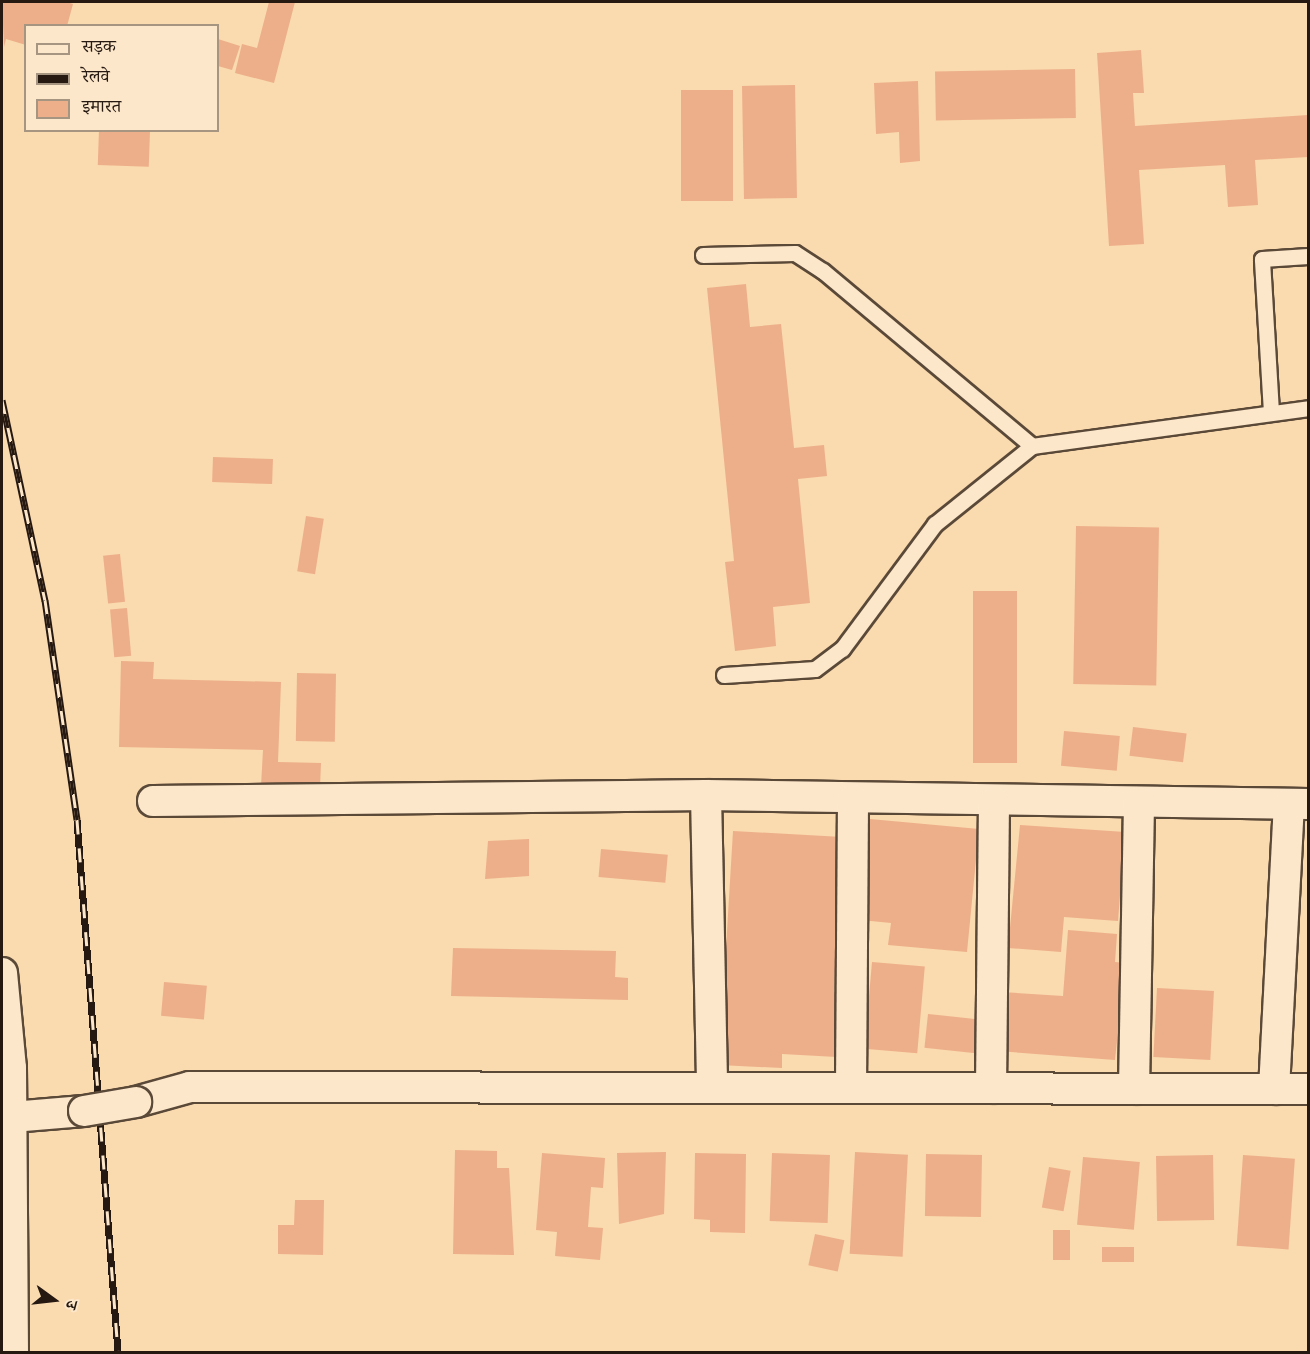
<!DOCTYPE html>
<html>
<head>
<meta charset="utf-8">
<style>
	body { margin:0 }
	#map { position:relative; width:1310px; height:1354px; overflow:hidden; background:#fadaaf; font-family:"IM FELL French Canon","Noto Serif Devanagari",serif }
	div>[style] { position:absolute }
	.building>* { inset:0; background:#edaf89; transform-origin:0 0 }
	.roads { filter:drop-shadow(2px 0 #5b4938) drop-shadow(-2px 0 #5b4938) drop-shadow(0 2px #5b4938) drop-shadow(0 -2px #5b4938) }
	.service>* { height:15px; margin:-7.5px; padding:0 7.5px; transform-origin:7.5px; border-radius:7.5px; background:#fce7cb }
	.minor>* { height:30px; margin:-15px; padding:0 15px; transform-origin:15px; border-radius:15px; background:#fce7cb }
	.rail>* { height:7px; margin-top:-3.5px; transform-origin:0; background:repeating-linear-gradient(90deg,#fce7cb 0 14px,#261911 0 28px); box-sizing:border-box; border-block:2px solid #261911 }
	.bridges { filter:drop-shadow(2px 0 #5b4938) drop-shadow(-2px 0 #5b4938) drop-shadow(0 2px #5b4938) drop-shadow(0 -2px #5b4938) }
	.minor-bridge>* { height:30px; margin:-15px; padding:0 15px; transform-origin:15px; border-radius:15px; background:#fce7cb }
	span { translate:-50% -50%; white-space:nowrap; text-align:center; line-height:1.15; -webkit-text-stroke:6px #fce7cb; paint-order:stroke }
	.frame { position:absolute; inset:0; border:3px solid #261911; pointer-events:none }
	.legend { position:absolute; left:24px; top:24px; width:195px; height:108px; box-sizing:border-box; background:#fce7cb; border:2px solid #a69581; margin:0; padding:8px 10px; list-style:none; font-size:18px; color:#261911 }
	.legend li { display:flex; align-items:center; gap:12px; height:30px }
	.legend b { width:30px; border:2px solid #a69581 }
	.north { position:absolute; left:24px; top:1270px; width:60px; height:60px; -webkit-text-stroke:4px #fce7cb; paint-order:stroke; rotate:105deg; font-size:16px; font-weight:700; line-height:24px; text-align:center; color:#261911 }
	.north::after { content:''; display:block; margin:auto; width:21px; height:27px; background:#261911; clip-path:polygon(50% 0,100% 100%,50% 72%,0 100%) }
</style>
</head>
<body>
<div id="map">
	<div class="building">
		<div style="clip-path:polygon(2px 2px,67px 2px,73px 4px,67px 26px,26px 26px,26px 45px,6px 39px,4px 47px)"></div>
		<div style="clip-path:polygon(269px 2px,295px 2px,274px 83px,235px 73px,242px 44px,257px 48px)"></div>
		<div style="clip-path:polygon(218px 39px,240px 46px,232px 70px,218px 66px)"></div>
		<div style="clip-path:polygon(1141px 50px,1144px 93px,1133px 93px,1135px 126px,1308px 115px,1308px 157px,1255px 160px,1258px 205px,1228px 207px,1225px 165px,1139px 170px,1144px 244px,1109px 246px,1097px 53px)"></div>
		<div style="left:1075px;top:69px;width:49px;height:140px;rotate:89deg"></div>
		<div style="clip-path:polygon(918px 81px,920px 161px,900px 163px,899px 132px,876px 134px,874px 83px)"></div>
		<div style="left:795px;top:85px;width:113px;height:53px;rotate:89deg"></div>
		<div style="left:681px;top:90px;width:52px;height:111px"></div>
		<div style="left:99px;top:130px;width:51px;height:35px;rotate:2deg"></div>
		<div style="clip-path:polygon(746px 284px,750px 327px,781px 324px,794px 448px,824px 445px,827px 476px,798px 479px,810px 603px,773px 607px,776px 646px,735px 651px,725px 562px,734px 561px,707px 288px)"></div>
		<div style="left:213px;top:457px;width:60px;height:25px;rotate:2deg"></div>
		<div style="left:306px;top:516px;width:18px;height:56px;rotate:9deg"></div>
		<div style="left:1076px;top:526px;width:83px;height:158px;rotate:1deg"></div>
		<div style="left:120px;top:554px;width:48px;height:17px;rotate:84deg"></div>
		<div style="left:1017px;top:591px;width:172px;height:44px;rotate:90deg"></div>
		<div style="left:127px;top:608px;width:48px;height:17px;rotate:85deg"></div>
		<div style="clip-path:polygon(121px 661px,154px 662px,153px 679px,281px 682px,278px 762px,321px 763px,320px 787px,261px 786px,263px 750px,119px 747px)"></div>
		<div style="left:297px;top:673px;width:39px;height:68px;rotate:1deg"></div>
		<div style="left:1133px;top:727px;width:54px;height:29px;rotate:7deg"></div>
		<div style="left:1064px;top:731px;width:56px;height:35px;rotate:5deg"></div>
		<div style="clip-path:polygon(870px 819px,979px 829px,967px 952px,888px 945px,891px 923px,861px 920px)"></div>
		<div style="clip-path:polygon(1020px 825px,1125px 832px,1118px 921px,1064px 917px,1061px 952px,1008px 948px)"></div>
		<div style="clip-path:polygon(733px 831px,842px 837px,834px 992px,841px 992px,837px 1057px,782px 1054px,782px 1068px,719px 1065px)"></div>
		<div style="clip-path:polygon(529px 839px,529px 876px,485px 879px,488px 841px)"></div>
		<div style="left:601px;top:849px;width:67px;height:28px;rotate:5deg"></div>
		<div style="clip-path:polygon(1068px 930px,1117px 934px,1115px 962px,1125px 963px,1115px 1060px,997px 1051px,1002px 992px,1063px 996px)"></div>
		<div style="clip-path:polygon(453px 948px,616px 951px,615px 977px,628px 978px,628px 1000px,451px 996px)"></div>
		<div style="left:872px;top:962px;width:53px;height:87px;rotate:5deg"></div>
		<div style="left:164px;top:982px;width:43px;height:34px;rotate:5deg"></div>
		<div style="left:1157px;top:988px;width:57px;height:69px;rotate:3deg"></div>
		<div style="left:928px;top:1014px;width:54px;height:34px;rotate:6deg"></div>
		<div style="clip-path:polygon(455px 1150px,497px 1151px,497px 1168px,509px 1168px,514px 1255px,453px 1254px)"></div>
		<div style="clip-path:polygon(666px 1152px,664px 1214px,619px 1224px,617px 1153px)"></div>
		<div style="left:855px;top:1152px;width:53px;height:102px;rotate:3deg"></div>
		<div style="clip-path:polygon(542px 1153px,605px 1158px,603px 1188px,591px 1187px,588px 1227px,603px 1228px,600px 1260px,555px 1256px,557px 1232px,536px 1230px)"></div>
		<div style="clip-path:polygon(695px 1153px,746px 1154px,745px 1233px,710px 1232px,710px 1220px,694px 1219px)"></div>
		<div style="left:772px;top:1153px;width:58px;height:68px;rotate:2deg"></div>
		<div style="left:926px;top:1154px;width:56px;height:62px;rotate:1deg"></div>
		<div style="left:1213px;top:1155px;width:65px;height:57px;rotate:89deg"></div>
		<div style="left:1243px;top:1155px;width:52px;height:91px;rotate:4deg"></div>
		<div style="left:1083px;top:1157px;width:57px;height:68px;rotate:5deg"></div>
		<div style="left:1049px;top:1167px;width:22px;height:41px;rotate:10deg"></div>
		<div style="clip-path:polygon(295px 1200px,324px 1200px,323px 1255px,278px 1254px,278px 1225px,294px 1225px)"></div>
		<div style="left:1053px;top:1230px;width:17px;height:30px"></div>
		<div style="left:815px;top:1234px;width:30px;height:32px;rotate:12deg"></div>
		<div style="left:1134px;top:1247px;width:15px;height:32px;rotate:90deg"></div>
	</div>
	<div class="roads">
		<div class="service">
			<div style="left:703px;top:255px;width:92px;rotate:-1.2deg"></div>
			<div style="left:795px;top:253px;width:33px;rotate:33deg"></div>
			<div style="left:823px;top:271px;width:273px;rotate:39.9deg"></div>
			<div style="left:1032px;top:446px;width:279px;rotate:-7.8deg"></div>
			<div style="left:1271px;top:412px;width:153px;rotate:-93.4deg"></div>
			<div style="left:1262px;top:259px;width:46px;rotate:-3.7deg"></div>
			<div style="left:724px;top:675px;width:91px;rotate:-3.8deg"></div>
			<div style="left:815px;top:669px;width:34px;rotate:-37deg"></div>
			<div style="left:842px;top:649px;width:156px;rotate:-53.4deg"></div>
			<div style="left:935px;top:524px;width:124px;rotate:-38.8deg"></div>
		</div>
		<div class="minor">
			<div style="left:706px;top:795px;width:293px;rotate:88.8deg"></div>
			<div style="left:153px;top:801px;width:553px;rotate:-0.62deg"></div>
			<div style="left:706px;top:795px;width:602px;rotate:0.86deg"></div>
			<div style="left:2px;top:973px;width:95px;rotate:84.6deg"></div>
			<div style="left:11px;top:1068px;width:284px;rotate:89.6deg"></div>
			<div style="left:851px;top:1088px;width:288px;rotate:-89.6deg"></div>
			<div style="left:991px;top:1088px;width:286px;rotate:-89.4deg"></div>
			<div style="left:1134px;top:1089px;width:287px;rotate:-89deg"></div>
			<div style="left:1274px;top:1089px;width:285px;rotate:-87deg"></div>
			<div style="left:136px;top:1102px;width:56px;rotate:-15.5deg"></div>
			<div style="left:190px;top:1087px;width:1118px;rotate:0.1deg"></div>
			<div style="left:12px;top:1117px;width:72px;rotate:-4.8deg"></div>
		</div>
	</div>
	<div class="rail">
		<div style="left:2px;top:400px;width:205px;rotate:77.9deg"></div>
		<div style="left:45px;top:600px;width:222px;rotate:81.7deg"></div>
		<div style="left:77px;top:820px;width:534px;rotate:85.59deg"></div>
	</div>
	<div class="bridges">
		<div class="minor-bridge">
			<div style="left:84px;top:1111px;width:53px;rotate:-9.8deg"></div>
		</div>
	</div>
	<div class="frame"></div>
	<ul class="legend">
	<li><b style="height:8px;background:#fce7cb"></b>सड़क</li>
	<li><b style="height:8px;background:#261911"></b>रेलवे</li>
	<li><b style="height:16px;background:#edaf89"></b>इमारत</li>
	</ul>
	<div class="north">उ</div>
</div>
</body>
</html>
